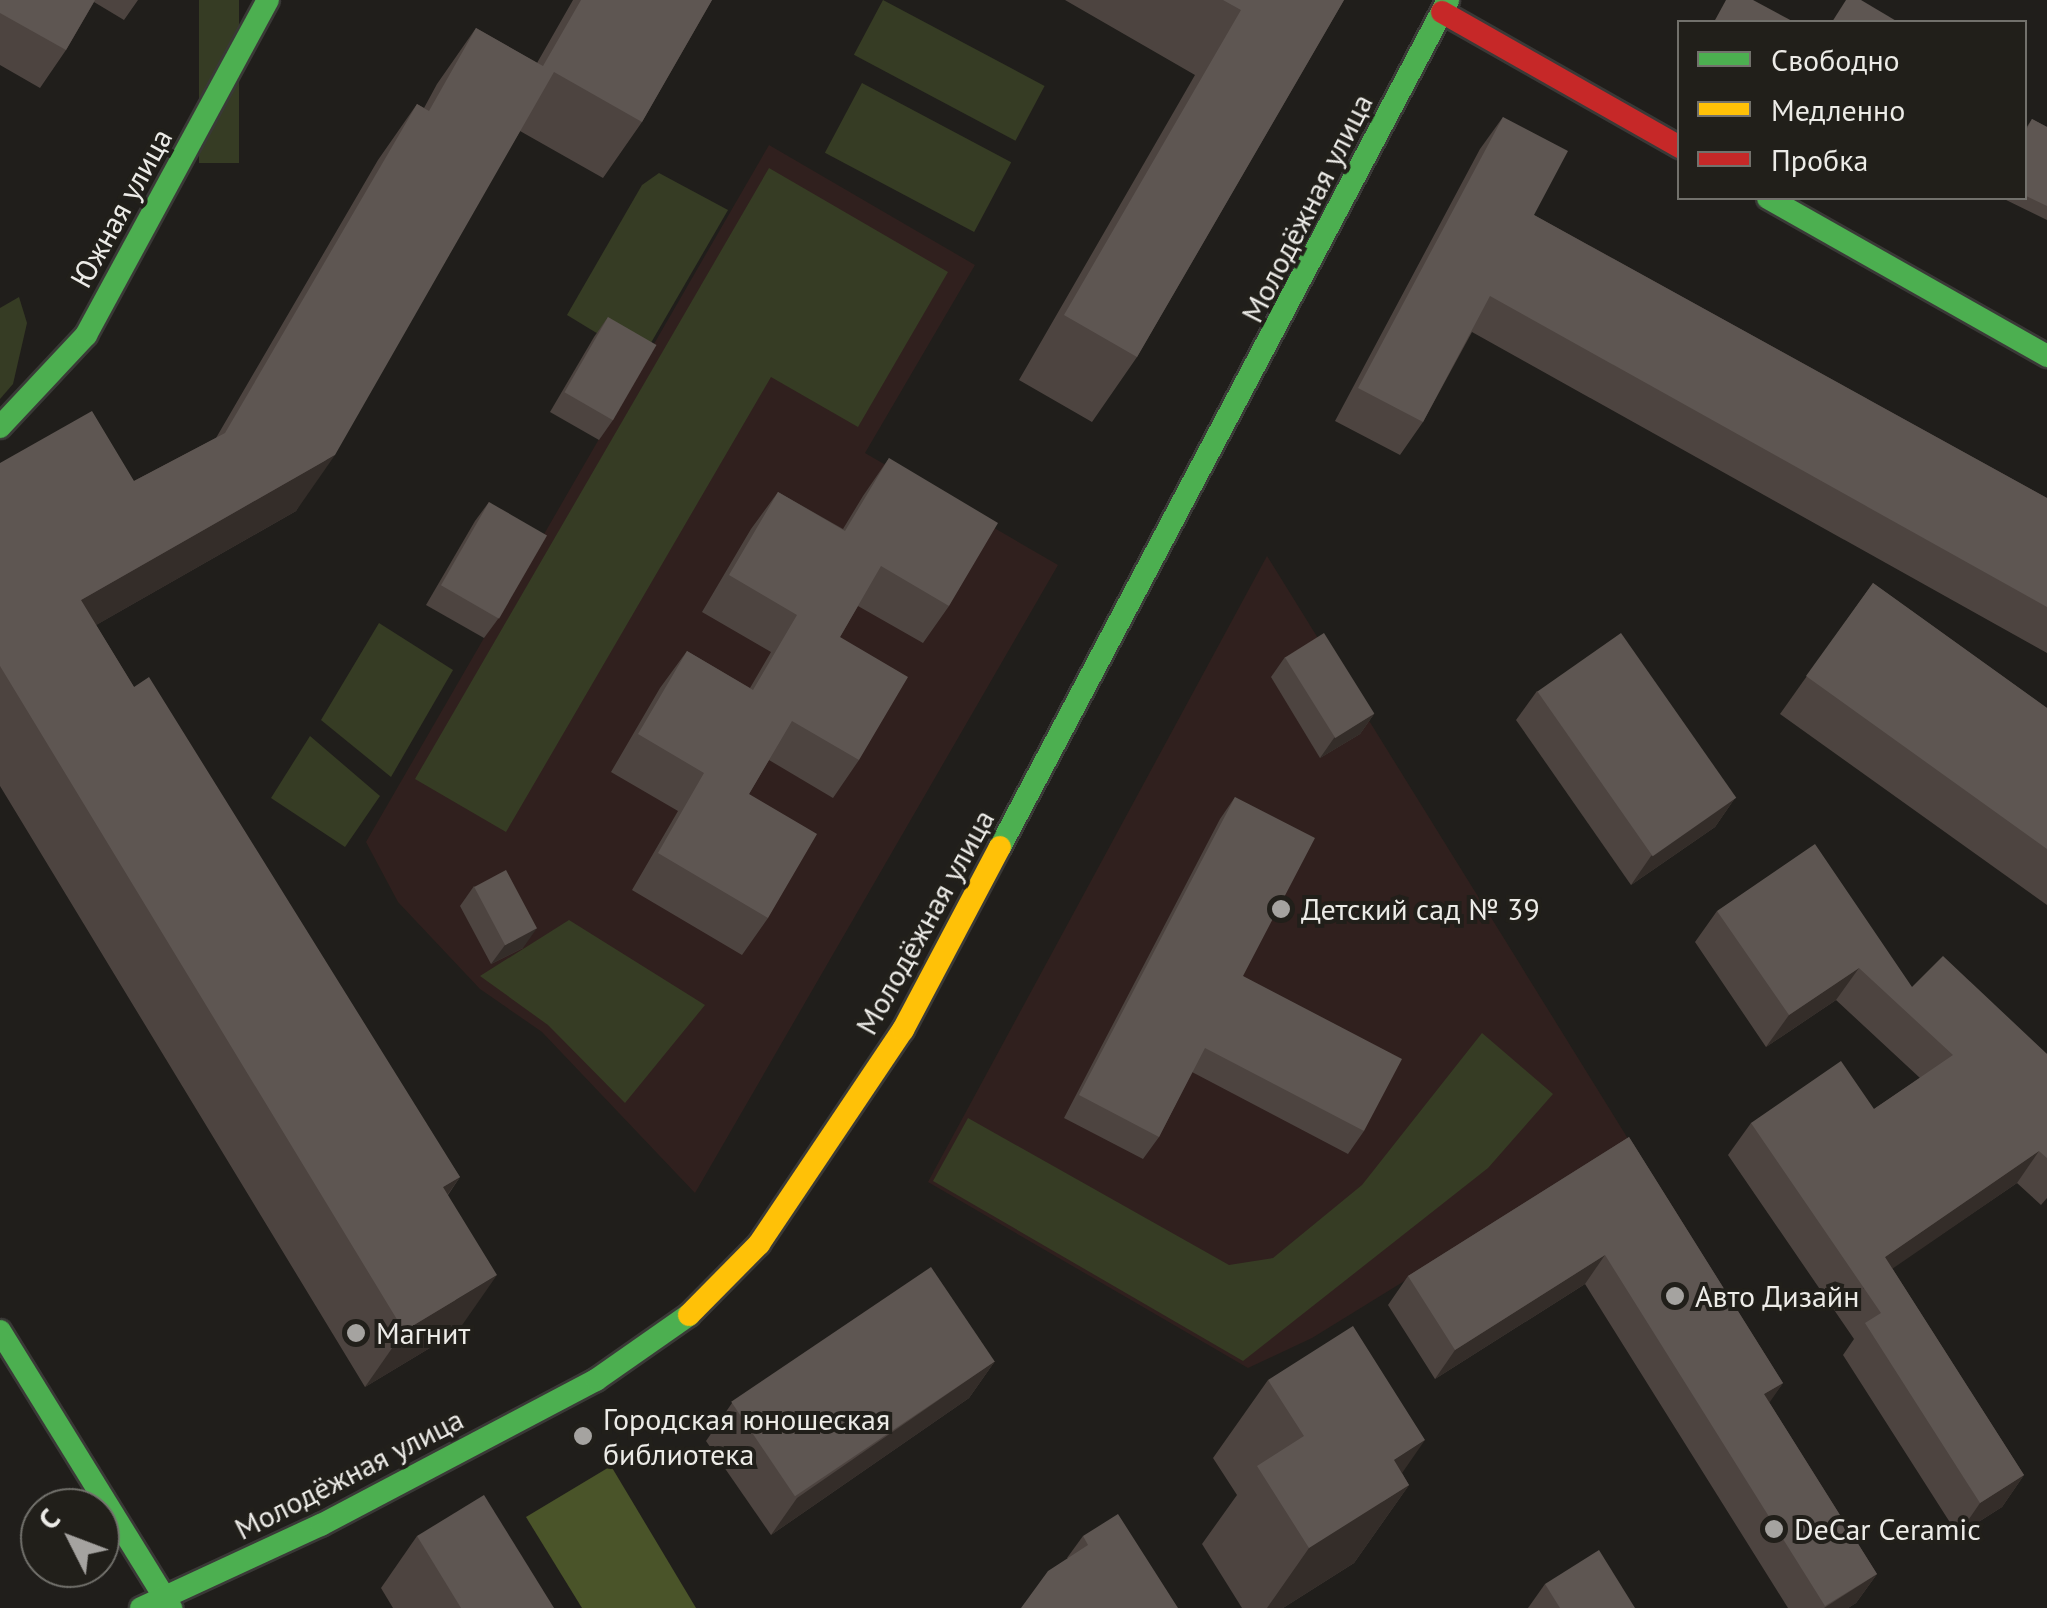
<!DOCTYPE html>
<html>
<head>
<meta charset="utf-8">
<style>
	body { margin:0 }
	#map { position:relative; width:2047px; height:1608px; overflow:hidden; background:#201e1b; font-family:"PT Sans",sans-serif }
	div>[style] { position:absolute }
	.education>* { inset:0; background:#30201e }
	.green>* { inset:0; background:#363c24; transform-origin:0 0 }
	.forest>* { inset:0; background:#4a5429 }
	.roads { filter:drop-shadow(2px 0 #3a3937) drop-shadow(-2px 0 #3a3937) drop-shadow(0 2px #3a3937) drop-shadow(0 -2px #3a3937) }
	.fast>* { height:22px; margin:-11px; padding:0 11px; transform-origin:11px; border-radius:11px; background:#4caf50 }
	.slow>* { height:22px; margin:-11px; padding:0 11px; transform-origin:11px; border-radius:11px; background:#ffc107 }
	.jam>* { height:22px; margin:-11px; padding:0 11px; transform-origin:11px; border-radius:11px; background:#c62828 }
	.wall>* { inset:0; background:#4d4440 }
	.shaded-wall>* { inset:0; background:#342d29 }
	.building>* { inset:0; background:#5e5652; transform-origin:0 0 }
	.dots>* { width:28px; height:28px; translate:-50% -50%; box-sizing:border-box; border:5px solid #211f1a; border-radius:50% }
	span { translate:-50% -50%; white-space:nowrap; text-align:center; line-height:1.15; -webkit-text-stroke:8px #211f1a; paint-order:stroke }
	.street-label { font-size:30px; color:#ecebe7 }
	.poi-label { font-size:30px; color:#ecebe7 }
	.left { translate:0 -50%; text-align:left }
	.legend { position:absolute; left:1677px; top:20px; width:350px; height:180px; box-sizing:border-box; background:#211f1a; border:2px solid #72716c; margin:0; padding:12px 18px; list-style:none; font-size:30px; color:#ecebe7 }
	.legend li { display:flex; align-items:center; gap:20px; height:50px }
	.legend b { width:50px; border:2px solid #72716c }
	.north { position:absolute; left:20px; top:1488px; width:100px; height:100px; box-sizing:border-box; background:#211f1a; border:2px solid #72716c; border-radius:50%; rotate:312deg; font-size:28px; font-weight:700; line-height:40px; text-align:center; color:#ecebe7 }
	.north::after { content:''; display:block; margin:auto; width:35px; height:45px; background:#a5a3a0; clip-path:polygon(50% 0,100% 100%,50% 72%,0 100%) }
</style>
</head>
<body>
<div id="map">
	<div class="education">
		<div style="clip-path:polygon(769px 145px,975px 265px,865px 453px,1058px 565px,695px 1193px,542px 1032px,480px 989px,398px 902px,366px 842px)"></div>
		<div style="clip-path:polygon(1267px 556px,1630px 1142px,1312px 1338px,1248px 1368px,928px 1182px)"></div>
	</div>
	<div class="green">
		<div style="left:199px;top:0;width:40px;height:163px"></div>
		<div style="left:883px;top:0;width:183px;height:62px;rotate:28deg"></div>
		<div style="left:862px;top:83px;width:169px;height:79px;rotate:28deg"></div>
		<div style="clip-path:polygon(769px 168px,948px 272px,858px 427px,771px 377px,506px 832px,415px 779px)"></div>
		<div style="clip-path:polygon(659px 173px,728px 210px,641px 360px,567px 315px,642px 185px)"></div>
		<div style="clip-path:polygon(19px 297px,27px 323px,13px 384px,0 399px,0 308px)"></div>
		<div style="clip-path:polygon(379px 623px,453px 670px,391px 777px,321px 720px)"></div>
		<div style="clip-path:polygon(310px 736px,380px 796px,345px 847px,271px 798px)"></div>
		<div style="clip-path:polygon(569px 920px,705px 1005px,625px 1103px,548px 1025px,480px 976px)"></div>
		<div style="clip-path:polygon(1482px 1033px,1553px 1094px,1488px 1168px,1243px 1361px,933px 1181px,968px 1118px,1229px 1265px,1273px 1258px,1362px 1185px)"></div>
	</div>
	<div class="forest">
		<div style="clip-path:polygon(611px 1466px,696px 1608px,582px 1608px,526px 1517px)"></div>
	</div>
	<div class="roads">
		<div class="fast">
			<div style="left:1768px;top:198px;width:321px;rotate:29.5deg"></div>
			<div style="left:0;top:427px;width:126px;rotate:-46.9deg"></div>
			<div style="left:86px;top:335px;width:381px;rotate:-61.5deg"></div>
			<div style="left:1000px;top:847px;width:958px;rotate:-62.12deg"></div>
			<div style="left:0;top:1331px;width:326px;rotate:58.3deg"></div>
			<div style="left:141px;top:1608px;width:198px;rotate:-24.8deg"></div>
			<div style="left:321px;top:1525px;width:311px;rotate:-27.8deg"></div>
			<div style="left:596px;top:1380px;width:113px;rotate:-35deg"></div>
		</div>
		<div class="slow">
			<div style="left:689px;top:1315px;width:100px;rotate:-45.4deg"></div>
			<div style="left:759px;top:1244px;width:258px;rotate:-56.1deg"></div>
			<div style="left:903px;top:1030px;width:207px;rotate:-62.1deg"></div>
		</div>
		<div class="jam">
			<div style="left:1442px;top:12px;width:274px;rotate:29.6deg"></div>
		</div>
	</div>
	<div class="wall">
		<div style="clip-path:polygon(0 0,138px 0,124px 20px,94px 2px,66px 50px,40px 88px,0 65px)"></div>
		<div style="clip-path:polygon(573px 0,712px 0,642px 122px,603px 178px,520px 131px,296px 511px,96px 625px,134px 687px,460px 1177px,448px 1195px,458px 1331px,365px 1387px,0 786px,0 463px,134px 481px,216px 438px,378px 160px,417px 104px,424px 108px,437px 84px,476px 28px,537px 63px)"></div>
		<div style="clip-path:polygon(1065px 0,1344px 0,1137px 357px,1092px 422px,1019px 380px,1195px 75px)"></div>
		<div style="clip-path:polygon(1503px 117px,1534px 215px,2047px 498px,2047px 653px,1472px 332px,1423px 422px,1400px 455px,1335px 421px,1480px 149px)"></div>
		<div style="clip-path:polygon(2032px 119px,2047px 127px,2047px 220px,2002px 198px,2024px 198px,2024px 131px)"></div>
		<div style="clip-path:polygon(608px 317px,613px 420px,599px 440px,550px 412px,594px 337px)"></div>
		<div style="clip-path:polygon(889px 458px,949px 606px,923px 643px,858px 606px,840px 637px,859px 760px,833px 798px,769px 760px,749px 794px,768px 918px,742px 955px,632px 890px,678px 811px,611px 772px,660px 688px,687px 651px,750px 688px,771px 652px,702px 612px,751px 529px,778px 492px,843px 529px,863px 496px)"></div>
		<div style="clip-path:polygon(489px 502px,498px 619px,484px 638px,426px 605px,475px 521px)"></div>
		<div style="clip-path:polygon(1873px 583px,2047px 708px,2047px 905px,1780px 714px)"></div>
		<div style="clip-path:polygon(1285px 657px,1374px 714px,1360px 734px,1320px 758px,1271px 677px)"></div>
		<div style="clip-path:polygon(1537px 691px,1735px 798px,1715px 827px,1631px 885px,1516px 720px)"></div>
		<div style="clip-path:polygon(1235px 797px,1243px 976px,1364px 1131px,1348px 1154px,1192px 1072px,1159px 1137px,1143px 1159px,1064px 1118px,1220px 819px)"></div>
		<div style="clip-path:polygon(474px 886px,523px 948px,491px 964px,460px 906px)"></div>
		<div style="clip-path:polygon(1717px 911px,1912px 987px,2047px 1054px,2047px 1198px,2041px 1205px,2017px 1183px,1892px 1268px,2024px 1475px,2002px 1507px,1958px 1535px,1843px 1355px,1854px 1339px,1728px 1155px,1751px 1123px,1874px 1109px,1920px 1078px,1836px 1000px,1766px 1047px,1695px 942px)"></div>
		<div style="clip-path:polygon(1629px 1137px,1783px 1383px,1769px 1402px,1877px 1574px,1856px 1603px,1848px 1608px,1788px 1608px,1585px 1284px,1435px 1379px,1388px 1305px,1408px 1276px)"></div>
		<div style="clip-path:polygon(995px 1361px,969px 1398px,771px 1535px,706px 1441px,732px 1403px)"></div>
		<div style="clip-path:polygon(1268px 1380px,1402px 1473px,1409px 1485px,1354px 1563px,1283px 1608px,1242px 1608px,1202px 1544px,1237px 1495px,1213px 1458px)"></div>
		<div style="clip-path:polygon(417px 1536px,554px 1608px,393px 1608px,381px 1588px)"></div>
		<div style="clip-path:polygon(1083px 1536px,1178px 1608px,1067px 1558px)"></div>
		<div style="clip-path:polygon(1545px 1584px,1635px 1608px,1528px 1608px)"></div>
	</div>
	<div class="shaded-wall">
		<div style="clip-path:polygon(335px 455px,296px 511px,42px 656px,81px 600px)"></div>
		<div style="clip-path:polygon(1374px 714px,1360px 734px,1320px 758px,1334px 738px)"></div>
		<div style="clip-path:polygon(1735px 798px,1715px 827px,1631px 885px,1651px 856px)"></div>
		<div style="clip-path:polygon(537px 928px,523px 948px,491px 964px,505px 945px)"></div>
		<div style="clip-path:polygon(1859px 968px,1836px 1000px,1766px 1047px,1789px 1015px)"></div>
		<div style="clip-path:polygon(2039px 1151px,2017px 1183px,1863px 1289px,1885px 1257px)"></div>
		<div style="clip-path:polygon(460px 1177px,421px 1232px,443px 1187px)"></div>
		<div style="clip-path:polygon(1605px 1255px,1585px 1284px,1435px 1379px,1455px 1350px)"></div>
		<div style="clip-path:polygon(497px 1275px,458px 1331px,365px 1387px,404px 1331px)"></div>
		<div style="clip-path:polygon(995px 1361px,969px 1398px,771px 1535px,797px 1498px)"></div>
		<div style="clip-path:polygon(1783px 1383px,1763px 1412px,1764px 1394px)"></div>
		<div style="clip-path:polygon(1425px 1440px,1382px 1502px,1409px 1485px,1354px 1563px,1283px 1608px,1267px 1608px,1309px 1548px,1394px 1460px)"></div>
		<div style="clip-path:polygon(2024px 1475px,2002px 1507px,1958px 1535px,1980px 1503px)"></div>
		<div style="clip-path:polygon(1877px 1574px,1856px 1603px,1848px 1608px,1824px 1608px)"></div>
	</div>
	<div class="building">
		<div style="clip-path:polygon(0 0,95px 0,66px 50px,0 13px)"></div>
		<div style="clip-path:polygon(581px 0,712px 0,642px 122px,554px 72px,335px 455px,81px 600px,134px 687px,149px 677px,460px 1177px,443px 1187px,497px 1275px,404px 1331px,0 666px,0 463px,92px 411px,134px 481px,225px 433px,417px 104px,429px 111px,476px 28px,543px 66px)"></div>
		<div style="clip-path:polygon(1223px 0,1344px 0,1137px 357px,1064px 315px,1241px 10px)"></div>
		<div style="clip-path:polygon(1726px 0,1753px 0,1794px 22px,1714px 22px)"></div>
		<div style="clip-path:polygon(1846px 0,1861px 0,1898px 22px,1832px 22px)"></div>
		<div style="clip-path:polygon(1503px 117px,1568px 151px,1534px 215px,2047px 498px,2047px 607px,1490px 296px,1423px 422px,1358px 388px)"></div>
		<div style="clip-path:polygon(2032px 119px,2047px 127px,2047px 206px,2024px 195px,2024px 134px)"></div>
		<div style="left:608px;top:317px;width:56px;height:87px;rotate:30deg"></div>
		<div style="clip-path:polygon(889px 458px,998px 523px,949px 606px,881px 566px,840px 637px,908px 677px,859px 760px,792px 721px,749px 794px,817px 834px,768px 918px,658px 853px,704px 773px,638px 734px,687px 651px,753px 690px,797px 615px,729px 575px,778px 492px,845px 531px)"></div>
		<div style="left:489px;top:502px;width:67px;height:96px;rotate:30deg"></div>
		<div style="clip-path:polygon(1873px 583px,2047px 708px,2047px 849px,1806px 676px)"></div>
		<div style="left:1324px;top:633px;width:95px;height:46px;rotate:58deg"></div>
		<div style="left:1621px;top:633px;width:201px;height:102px;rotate:55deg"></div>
		<div style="clip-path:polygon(1235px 797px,1315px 838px,1243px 976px,1402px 1059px,1364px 1131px,1205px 1048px,1159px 1137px,1079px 1095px)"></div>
		<div style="clip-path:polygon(1815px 844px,1912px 987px,1943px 956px,2047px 1054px,2047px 1158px,2039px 1151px,1885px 1257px,2024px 1475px,1980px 1503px,1865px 1323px,1881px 1313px,1751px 1123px,1841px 1061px,1874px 1109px,1953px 1055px,1859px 968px,1789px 1015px,1717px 911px)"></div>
		<div style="left:506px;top:870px;width:66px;height:36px;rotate:62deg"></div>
		<div style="clip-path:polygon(1629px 1137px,1783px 1383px,1764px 1394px,1877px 1574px,1825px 1606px,1605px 1255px,1455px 1350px,1408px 1276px)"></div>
		<div style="left:931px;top:1267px;width:114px;height:241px;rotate:56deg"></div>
		<div style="clip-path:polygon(1353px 1326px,1425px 1440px,1394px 1460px,1409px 1485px,1309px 1548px,1257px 1466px,1304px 1436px,1268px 1380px)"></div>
		<div style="clip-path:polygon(484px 1495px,554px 1608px,461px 1608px,417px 1536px)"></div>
		<div style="clip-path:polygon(1118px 1514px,1178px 1608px,1021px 1608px,1048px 1571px,1088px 1545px,1083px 1536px)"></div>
		<div style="clip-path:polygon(1599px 1550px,1635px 1608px,1560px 1608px,1545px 1584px)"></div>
	</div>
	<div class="dots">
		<div style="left:1281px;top:909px;background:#a5a3a0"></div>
		<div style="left:1675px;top:1296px;background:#a5a3a0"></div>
		<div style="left:356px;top:1333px;background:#a5a3a0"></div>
		<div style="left:583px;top:1436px;background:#a5a3a0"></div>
		<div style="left:1774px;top:1529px;background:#a5a3a0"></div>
	</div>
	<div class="street-label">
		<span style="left:121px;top:208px;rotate:-61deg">Южная улица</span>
		<span style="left:1307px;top:208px;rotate:-63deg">Молодёжная улица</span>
		<span style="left:925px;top:922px;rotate:-61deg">Молодёжная улица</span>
		<span style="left:349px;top:1474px;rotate:-27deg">Молодёжная улица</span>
	</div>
	<div class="poi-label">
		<span class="left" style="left:1301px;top:909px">Детский сад № 39</span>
		<span class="left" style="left:1695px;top:1296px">Авто Дизайн</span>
		<span class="left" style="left:376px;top:1333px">Магнит</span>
		<span class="left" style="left:603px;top:1436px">Городская юношеская<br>библиотека</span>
		<span class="left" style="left:1794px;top:1529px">DeCar Ceramic</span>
	</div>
	<ul class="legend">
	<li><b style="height:12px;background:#4caf50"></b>Свободно</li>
	<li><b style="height:12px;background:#ffc107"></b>Медленно</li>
	<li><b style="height:12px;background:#c62828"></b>Пробка</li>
	</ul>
	<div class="north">С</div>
</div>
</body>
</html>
